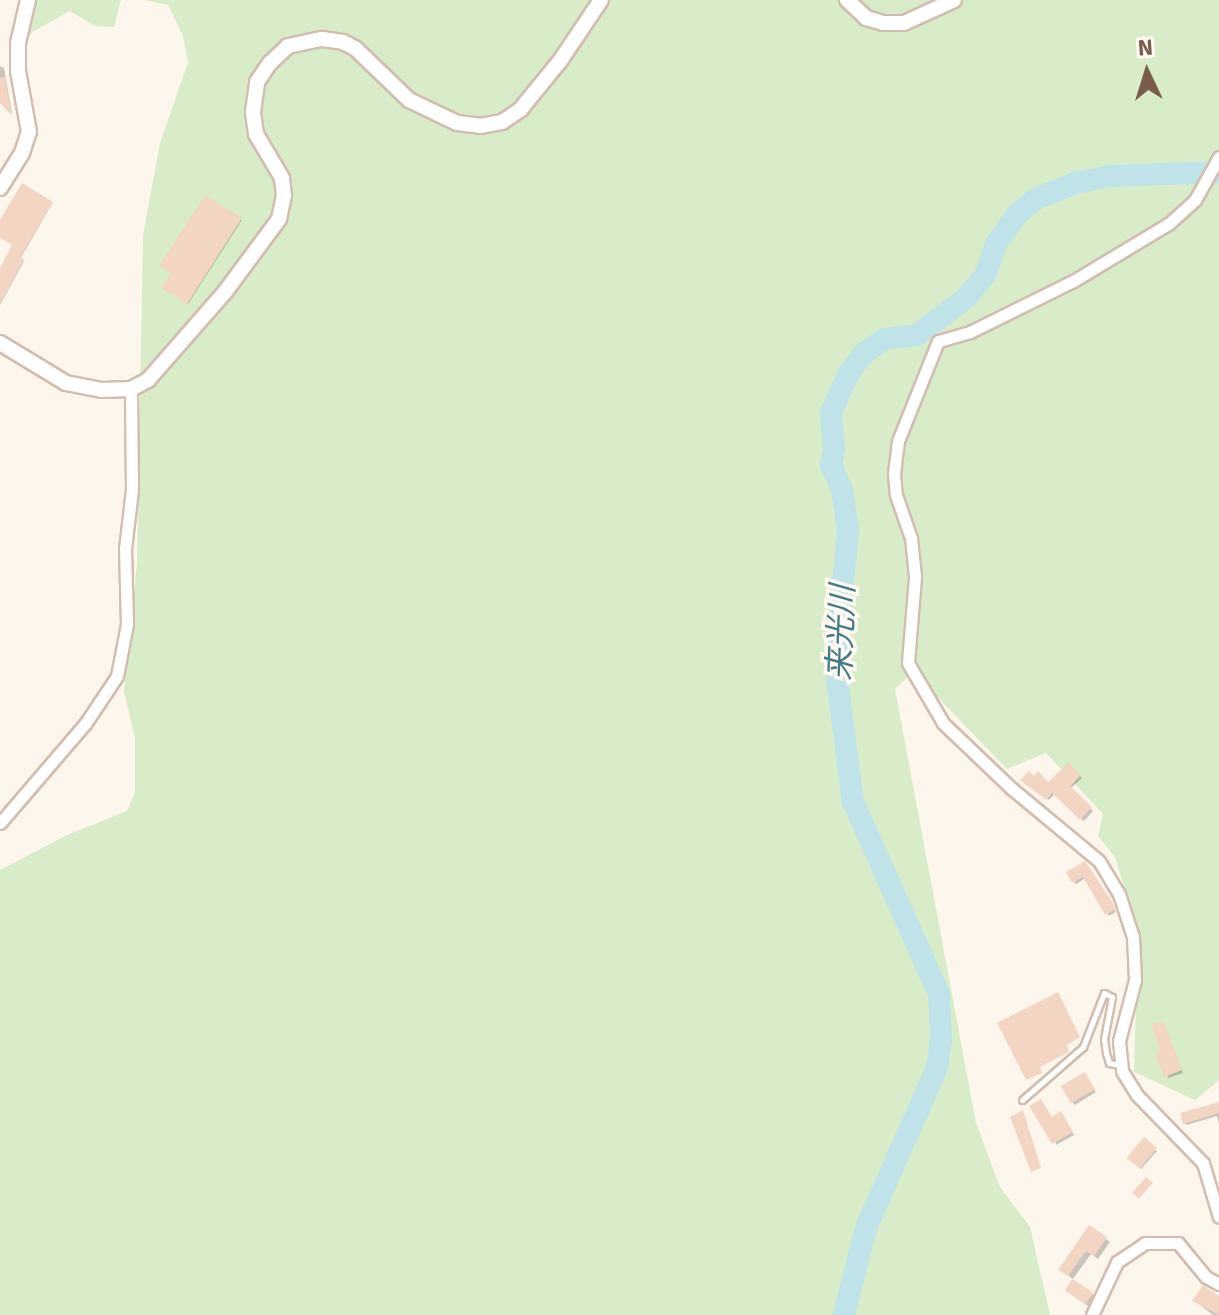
<!DOCTYPE html>
<html>
<head>
<meta charset="utf-8">
<style>
	body { margin:0 }
	#map { position:relative; width:1219px; height:1315px; overflow:hidden; background:#fdf6ec; font-family:Signika,"Noto Sans JP",sans-serif }
	div>[style] { position:absolute }
	.green>* { inset:0; background:#d8ecc9 }
	.shadow>* { inset:0; background:#0003 }
	.river>* { height:22px; margin:-11px; padding:0 11px; transform-origin:11px; border-radius:11px; background:#bfe3e8 }
	.building>* { inset:0; background:#f3d5c3; transform-origin:0 0 }
	.roads { filter:drop-shadow(2px 0 #d1beb0) drop-shadow(-2px 0 #d1beb0) drop-shadow(0 2px #d1beb0) drop-shadow(0 -2px #d1beb0) }
	.service>* { height:5px; margin:-2.5px; padding:0 2.5px; transform-origin:2.5px; border-radius:2.5px; background:#fff }
	.minor>* { height:11px; margin:-5.5px; padding:0 5.5px; transform-origin:5.5px; border-radius:5.5px; background:#fff }
	.tertiary>* { height:14px; margin:-7px; padding:0 7px; transform-origin:7px; border-radius:7px; background:#fff }
	span { translate:-50% -50%; white-space:nowrap; text-align:center; line-height:1.15; -webkit-text-stroke:7px #fffaf3; paint-order:stroke }
	.water-label { font-size:32px; color:#437c86; font-style:italic }
	.north { position:absolute; left:1107px; top:32px; width:80px; height:80px; -webkit-text-stroke:6px #fffaf3; paint-order:stroke; rotate:356deg; font-size:22px; font-weight:700; line-height:32px; text-align:center; color:#7a5c4d }
	.north::after { content:''; display:block; margin:auto; width:28px; height:36px; background:#7a5c4d; clip-path:polygon(50% 0,100% 100%,50% 72%,0 100%) }
</style>
</head>
<body>
<div id="map">
	<div class="green">
		<div style="clip-path:polygon(22px 0,121px 0,114px 27px,95px 26px,70px 11px,32px 32px,24px 46px)"></div>
		<div style="clip-path:polygon(145px 0,1219px 0,1219px 1080px,1195px 1100px,1134px 1072px,1138px 933px,1115px 857px,1098px 836px,1103px 814px,1046px 753px,1007px 769px,913px 672px,895px 689px,976px 1123px,1000px 1187px,1030px 1227px,1050px 1315px,0 1315px,0 870px,67px 835px,127px 811px,135px 792px,135px 738px,124px 692px,137px 563px,143px 235px,160px 143px,188px 63px,183px 36px,168px 5px)"></div>
	</div>
	<div class="shadow">
		<div style="clip-path:polygon(0 66px,4px 68px,12px 113px,0 100px)"></div>
		<div style="clip-path:polygon(22px 186px,52px 204px,20px 259px,24px 261px,0 305px,0 272px,14px 245px,0 237px,0 223px)"></div>
		<div style="clip-path:polygon(206px 197px,242px 220px,188px 304px,164px 288px)"></div>
		<div style="clip-path:polygon(1069px 766px,1082px 778px,1070px 789px,1093px 811px,1084px 821px,1055px 794px,1049px 800px,1023px 780px,1034px 779px,1048px 784px)"></div>
		<div style="clip-path:polygon(1087px 865px,1116px 912px,1109px 916px,1086px 878px,1076px 884px,1074px 881px)"></div>
		<div style="clip-path:polygon(1163px 1023px,1183px 1073px,1168px 1078px,1162px 1051px)"></div>
		<div style="clip-path:polygon(1087px 1077px,1096px 1092px,1075px 1105px,1072px 1102px)"></div>
		<div style="clip-path:polygon(1219px 1104px,1219px 1124px,1217px 1116px,1187px 1125px,1185px 1123px)"></div>
		<div style="clip-path:polygon(1063px 1116px,1074px 1135px,1056px 1145px,1052px 1119px)"></div>
		<div style="clip-path:polygon(1144px 1140px,1157px 1151px,1141px 1169px,1130px 1158px)"></div>
		<div style="clip-path:polygon(1090px 1227px,1110px 1242px,1098px 1259px,1091px 1254px,1073px 1279px,1065px 1273px)"></div>
		<div style="clip-path:polygon(1069px 1293px,1092px 1294px,1094px 1296px,1088px 1306px)"></div>
		<div style="clip-path:polygon(1219px 1298px,1219px 1315px,1213px 1315px,1195px 1301px)"></div>
	</div>
	<div class="river">
		<div style="left:844px;top:1315px;width:90px;rotate:-75.8deg"></div>
		<div style="left:866px;top:1228px;width:175px;rotate:-66.1deg"></div>
		<div style="left:937px;top:1068px;width:29px;rotate:-82deg"></div>
		<div style="left:941px;top:1039px;width:45px;rotate:-92.5deg"></div>
		<div style="left:939px;top:994px;width:210px;rotate:-114.1deg"></div>
		<div style="left:853px;top:802px;width:139px;rotate:-97.4deg"></div>
		<div style="left:835px;top:664px;width:134px;rotate:-84.4deg"></div>
		<div style="left:848px;top:531px;width:41px;rotate:-98.3deg"></div>
		<div style="left:842px;top:490px;width:28px;rotate:-113deg"></div>
		<div style="left:831px;top:464px;width:15px;rotate:-79deg"></div>
		<div style="left:834px;top:449px;width:37px;rotate:-95deg"></div>
		<div style="left:831px;top:412px;width:43px;rotate:-65.2deg"></div>
		<div style="left:849px;top:373px;width:25px;rotate:-53deg"></div>
		<div style="left:864px;top:353px;width:25px;rotate:-34deg"></div>
		<div style="left:885px;top:339px;width:32px;rotate:-7deg"></div>
		<div style="left:917px;top:335px;width:61px;rotate:-37.1deg"></div>
		<div style="left:966px;top:298px;width:30px;rotate:-50deg"></div>
		<div style="left:985px;top:275px;width:33px;rotate:-70deg"></div>
		<div style="left:996px;top:244px;width:35px;rotate:-55deg"></div>
		<div style="left:1016px;top:215px;width:23px;rotate:-40deg"></div>
		<div style="left:1034px;top:200px;width:44px;rotate:-22.5deg"></div>
		<div style="left:1075px;top:183px;width:38px;rotate:-11deg"></div>
		<div style="left:1112px;top:176px;width:107px;rotate:-2.1deg"></div>
	</div>
	<div class="building">
		<div style="clip-path:polygon(5px 77px,12px 116px,0 103px,0 78px)"></div>
		<div style="clip-path:polygon(22px 183px,53px 202px,20px 257px,24px 259px,0 304px,0 268px,12px 245px,0 238px,0 220px)"></div>
		<div style="clip-path:polygon(205px 195px,242px 218px,187px 304px,161px 288px,171px 273px,159px 266px)"></div>
		<div style="clip-path:polygon(1069px 763px,1081px 775px,1070px 786px,1092px 807px,1080px 820px,1052px 793px,1046px 800px,1020px 780px,1029px 771px,1034px 776px,1038px 771px,1048px 782px)"></div>
		<div style="clip-path:polygon(1085px 861px,1113px 903px,1115px 909px,1105px 915px,1083px 877px,1072px 883px,1066px 872px)"></div>
		<div style="clip-path:polygon(1058px 992px,1080px 1037px,1067px 1045px,1069px 1052px,1040px 1067px,1042px 1073px,1026px 1080px,997px 1023px)"></div>
		<div style="clip-path:polygon(1163px 1021px,1182px 1070px,1164px 1077px,1157px 1060px,1156px 1051px,1160px 1050px,1151px 1025px)"></div>
		<div style="left:1085px;top:1072px;width:20px;height:28px;rotate:60deg"></div>
		<div style="clip-path:polygon(1041px 1099px,1052px 1117px,1061px 1111px,1073px 1132px,1052px 1144px,1029px 1106px)"></div>
		<div style="clip-path:polygon(1219px 1102px,1219px 1113px,1183px 1124px,1180px 1113px)"></div>
		<div style="clip-path:polygon(1023px 1110px,1041px 1168px,1031px 1172px,1010px 1117px)"></div>
		<div style="left:1144px;top:1137px;width:17px;height:27px;rotate:40deg"></div>
		<div style="left:1146px;top:1177px;width:9px;height:21px;rotate:41deg"></div>
		<div style="clip-path:polygon(1089px 1225px,1107px 1237px,1094px 1256px,1086px 1251px,1068px 1276px,1058px 1270px)"></div>
		<div style="left:1072px;top:1279px;width:25px;height:14px;rotate:32deg"></div>
		<div style="clip-path:polygon(1203px 1285px,1219px 1296px,1219px 1315px,1192px 1301px)"></div>
	</div>
	<div class="roads">
		<div class="service">
			<div style="left:1022px;top:1100px;width:81px;rotate:-41deg"></div>
			<div style="left:1083px;top:1047px;width:58px;rotate:-68.7deg"></div>
			<div style="left:1104px;top:993px;width:9px;rotate:27deg"></div>
			<div style="left:1112px;top:997px;width:43px;rotate:100.8deg"></div>
			<div style="left:1104px;top:1039px;width:14px;rotate:82deg"></div>
			<div style="left:1106px;top:1053px;width:10px;rotate:73deg"></div>
			<div style="left:1109px;top:1063px;width:10px;rotate:11deg"></div>
		</div>
		<div class="minor">
			<div style="left:1219px;top:157px;width:49px;rotate:119.2deg"></div>
			<div style="left:1195px;top:200px;width:36px;rotate:138deg"></div>
			<div style="left:1168px;top:224px;width:111px;rotate:149deg"></div>
			<div style="left:1073px;top:281px;width:115px;rotate:153.7deg"></div>
			<div style="left:970px;top:332px;width:33px;rotate:164deg"></div>
			<div style="left:938px;top:341px;width:108px;rotate:111.8deg"></div>
			<div style="left:898px;top:441px;width:33px;rotate:97deg"></div>
			<div style="left:894px;top:474px;width:21px;rotate:85deg"></div>
			<div style="left:896px;top:495px;width:46px;rotate:70.8deg"></div>
			<div style="left:911px;top:538px;width:39px;rotate:84deg"></div>
			<div style="left:915px;top:577px;width:86px;rotate:94.7deg"></div>
			<div style="left:908px;top:663px;width:69px;rotate:59.7deg"></div>
			<div style="left:943px;top:723px;width:94px;rotate:43.7deg"></div>
			<div style="left:1011px;top:788px;width:114px;rotate:39.7deg"></div>
			<div style="left:1099px;top:861px;width:39px;rotate:59deg"></div>
			<div style="left:1119px;top:894px;width:45px;rotate:72deg"></div>
			<div style="left:1133px;top:937px;width:43px;rotate:87.3deg"></div>
			<div style="left:1135px;top:980px;width:63px;rotate:104.7deg"></div>
			<div style="left:1119px;top:1041px;width:30px;rotate:84deg"></div>
			<div style="left:1122px;top:1071px;width:28px;rotate:58deg"></div>
			<div style="left:1137px;top:1095px;width:95px;rotate:45.9deg"></div>
			<div style="left:1203px;top:1163px;width:56px;rotate:73.5deg"></div>
			<div style="left:0;top:823px;width:130px;rotate:-49.4deg"></div>
			<div style="left:85px;top:724px;width:58px;rotate:-56.3deg"></div>
			<div style="left:117px;top:676px;width:53px;rotate:-79.1deg"></div>
			<div style="left:127px;top:624px;width:75px;rotate:-91.5deg"></div>
			<div style="left:125px;top:549px;width:60px;rotate:-83.3deg"></div>
			<div style="left:132px;top:489px;width:100px;rotate:-90.6deg"></div>
			<div style="left:1092px;top:1315px;width:59px;rotate:-64.7deg"></div>
			<div style="left:1117px;top:1262px;width:34px;rotate:-34deg"></div>
			<div style="left:1145px;top:1243px;width:33px"></div>
			<div style="left:1178px;top:1243px;width:44px;rotate:50.5deg"></div>
			<div style="left:1206px;top:1277px;width:15px;rotate:28deg"></div>
		</div>
		<div class="tertiary">
			<div style="left:847px;top:0;width:26px;rotate:43deg"></div>
			<div style="left:866px;top:18px;width:18px;rotate:16deg"></div>
			<div style="left:883px;top:23px;width:21px"></div>
			<div style="left:904px;top:23px;width:55px;rotate:-24.7deg"></div>
			<div style="left:0;top:188px;width:41px;rotate:-57.8deg"></div>
			<div style="left:22px;top:153px;width:22px;rotate:-72deg"></div>
			<div style="left:29px;top:132px;width:62px;rotate:-100.2deg"></div>
			<div style="left:18px;top:71px;width:28px;rotate:-90deg"></div>
			<div style="left:18px;top:43px;width:44px;rotate:-76.9deg"></div>
			<div style="left:0;top:343px;width:77px;rotate:31.2deg"></div>
			<div style="left:66px;top:383px;width:37px;rotate:11deg"></div>
			<div style="left:102px;top:390px;width:29px;rotate:-2deg"></div>
			<div style="left:131px;top:389px;width:19px;rotate:-28deg"></div>
			<div style="left:148px;top:380px;width:117px;rotate:-48.8deg"></div>
			<div style="left:225px;top:292px;width:91px;rotate:-53.5deg"></div>
			<div style="left:279px;top:219px;width:25px;rotate:-78deg"></div>
			<div style="left:284px;top:195px;width:17px;rotate:-97deg"></div>
			<div style="left:282px;top:178px;width:51px;rotate:-120.6deg"></div>
			<div style="left:256px;top:134px;width:22px;rotate:-98deg"></div>
			<div style="left:253px;top:112px;width:30px;rotate:-82deg"></div>
			<div style="left:257px;top:82px;width:23px;rotate:-56deg"></div>
			<div style="left:270px;top:63px;width:25px;rotate:-43deg"></div>
			<div style="left:288px;top:46px;width:35px;rotate:-12deg"></div>
			<div style="left:322px;top:39px;width:21px;rotate:8deg"></div>
			<div style="left:343px;top:42px;width:13px;rotate:27deg"></div>
			<div style="left:355px;top:48px;width:75px;rotate:43.9deg"></div>
			<div style="left:409px;top:100px;width:53px;rotate:25.6deg"></div>
			<div style="left:457px;top:123px;width:23px;rotate:7deg"></div>
			<div style="left:480px;top:126px;width:22px;rotate:-10deg"></div>
			<div style="left:502px;top:122px;width:22px;rotate:-34deg"></div>
			<div style="left:520px;top:110px;width:63px;rotate:-50.8deg"></div>
			<div style="left:560px;top:61px;width:73px;rotate:-56.1deg"></div>
		</div>
	</div>
	<div class="water-label">
		<span style="left:842px;top:633px;rotate:-88deg">来光川</span>
	</div>
	<div class="north">N</div>
</div>
</body>
</html>
